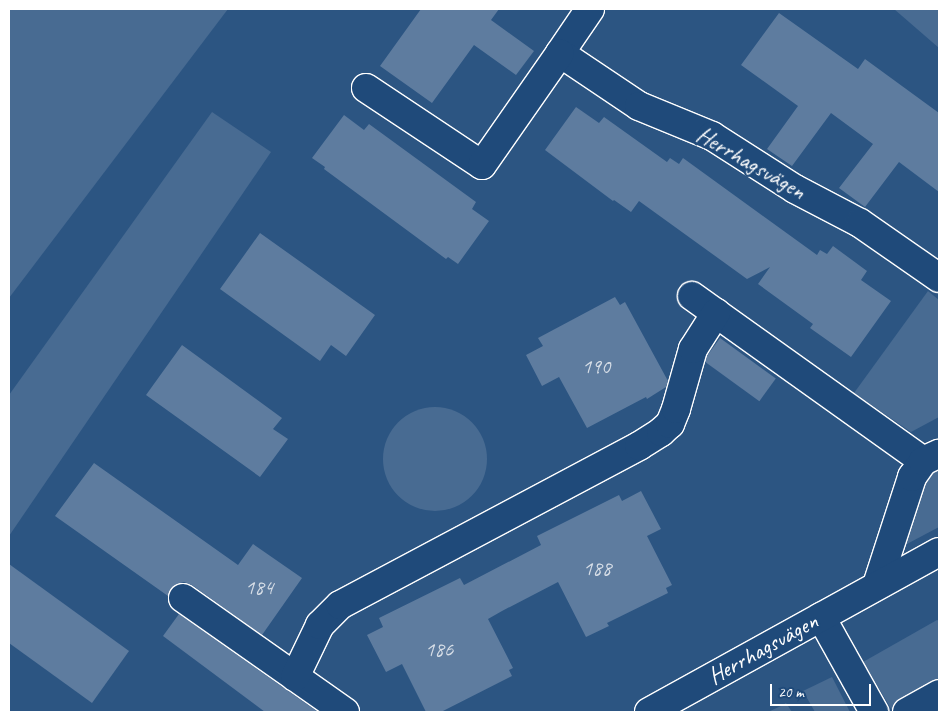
<!DOCTYPE html>
<html>
<head>
<meta charset="utf-8">
<style>
	body { margin:0 }
	#map { position:relative; width:948px; height:721px; overflow:hidden; background:#2c5582; font-family:Caveat,sans-serif }
	div>[style] { position:absolute }
	.green>* { inset:0; background:#486b92 }
	.round { border-radius:50% }
	.building>* { inset:0; background:#5e7c9f; transform-origin:0 0 }
	.roads { filter:drop-shadow(1px 0 #fff) drop-shadow(-1px 0 #fff) drop-shadow(0 1px #fff) drop-shadow(0 -1px #fff) }
	.minor>* { height:28px; margin:-14px; padding:0 14px; transform-origin:14px; border-radius:14px; background:#1f4a7a }
	span { translate:-50% -50%; white-space:nowrap; text-align:center; line-height:1.15; -webkit-text-stroke:4.5px #1f4a7a; paint-order:stroke }
	.number-label { font-size:21px; color:#d7dee7 }
	.number-label span { -webkit-text-stroke-width:0 }
	.street-label { font-size:24px; color:#fff }
	.frame { position:absolute; inset:0; border:10px solid #fff; pointer-events:none }
	.scale { position:absolute; left:770px; top:684px; width:101px; height:22px; box-sizing:border-box; border:2px solid #fff; border-top:0; padding-left:6px; font-size:15px; line-height:18px; white-space:nowrap; color:#fff; -webkit-text-stroke:4px #1f4a7a; paint-order:stroke }
</style>
</head>
<body>
<div id="map">
	<div class="green">
		<div style="clip-path:polygon(9px 9px,228px 9px,9px 298px)"></div>
		<div style="clip-path:polygon(894px 9px,939px 9px,939px 48px)"></div>
		<div style="clip-path:polygon(212px 112px,271px 152px,9px 536px,9px 395px)"></div>
		<div style="clip-path:polygon(928px 291px,939px 300px,939px 417px,911px 432px,854px 393px)"></div>
		<div class="round" style="left:383px;top:407px;width:104px;height:104px"></div>
		<div style="clip-path:polygon(939px 467px,939px 527px,905px 545px,903px 544px,915px 498px,929px 474px)"></div>
		<div style="clip-path:polygon(937px 620px,939px 621px,939px 685px,893px 712px,863px 662px)"></div>
		<div style="clip-path:polygon(832px 677px,850px 712px,815px 712px,803px 691px)"></div>
		<div style="clip-path:polygon(786px 703px,792px 712px,768px 712px,783px 705px)"></div>
	</div>
	<div class="building">
		<div style="clip-path:polygon(421px 9px,499px 9px,491px 20px,534px 51px,516px 75px,474px 45px,432px 103px,380px 66px)"></div>
		<div style="clip-path:polygon(779px 13px,858px 69px,865px 59px,939px 113px,939px 192px,899px 162px,865px 207px,839px 188px,873px 144px,831px 113px,792px 166px,767px 149px,798px 106px,741px 65px)"></div>
		<div style="clip-path:polygon(576px 107px,599px 123px,604px 117px,667px 162px,670px 158px,679px 164px,683px 158px,817px 255px,820px 250px,827px 254px,833px 246px,867px 271px,861px 280px,891px 301px,851px 357px,810px 328px,813px 324px,758px 284px,770px 267px,747px 279px,639px 201px,631px 212px,614px 200px,613px 201px,545px 150px)"></div>
		<div style="clip-path:polygon(344px 115px,364px 130px,369px 124px,476px 202px,472px 209px,489px 221px,458px 264px,448px 257px,446px 259px,324px 169px,325px 167px,312px 158px)"></div>
		<div style="clip-path:polygon(260px 233px,375px 315px,346px 356px,331px 345px,320px 361px,220px 289px)"></div>
		<div style="clip-path:polygon(615px 297px,620px 305px,625px 302px,668px 381px,666px 387px,647px 399px,646px 397px,587px 428px,559px 377px,542px 386px,526px 355px,543px 346px,538px 338px)"></div>
		<div style="left:720px;top:338px;width:69px;height:28px;rotate:36deg"></div>
		<div style="clip-path:polygon(182px 345px,282px 418px,273px 429px,288px 439px,260px 477px,146px 395px)"></div>
		<div style="clip-path:polygon(94px 463px,238px 565px,253px 544px,302px 578px,262px 635px,192px 585px,184px 582px,177px 584px,171px 589px,168px 596px,55px 516px)"></div>
		<div style="clip-path:polygon(641px 491px,661px 529px,647px 536px,672px 585px,666px 588px,668px 593px,607px 623px,609px 626px,586px 637px,558px 582px,502px 611px,488px 619px,513px 668px,509px 670px,512px 676px,441px 712px,426px 712px,402px 664px,386px 672px,367px 635px,383px 627px,379px 618px,460px 578px,464px 585px,541px 545px,537px 536px,619px 495px,622px 501px)"></div>
		<div style="clip-path:polygon(9px 564px,129px 651px,92px 703px,9px 643px)"></div>
		<div style="clip-path:polygon(179px 614px,318px 712px,265px 712px,163px 636px)"></div>
	</div>
	<div class="roads">
		<div class="minor">
			<div style="left:590px;top:9px;width:53px;rotate:124.3deg"></div>
			<div style="left:560px;top:53px;width:95px;rotate:33.9deg"></div>
			<div style="left:639px;top:106px;width:79px;rotate:22.3deg"></div>
			<div style="left:712px;top:136px;width:98px;rotate:32.6deg"></div>
			<div style="left:795px;top:189px;width:73px;rotate:27.6deg"></div>
			<div style="left:860px;top:223px;width:96px;rotate:34.8deg"></div>
			<div style="left:366px;top:88px;width:139px;rotate:33.6deg"></div>
			<div style="left:482px;top:165px;width:136px;rotate:-55.1deg"></div>
			<div style="left:692px;top:296px;width:284px;rotate:35.5deg"></div>
			<div style="left:877px;top:585px;width:114px;rotate:-72deg"></div>
			<div style="left:912px;top:477px;width:19px;rotate:-55deg"></div>
			<div style="left:923px;top:461px;width:17px;rotate:-25deg"></div>
			<div style="left:183px;top:598px;width:198px;rotate:35.1deg"></div>
			<div style="left:821px;top:617px;width:109px;rotate:60.8deg"></div>
			<div style="left:295px;top:677px;width:58px;rotate:-64.3deg"></div>
			<div style="left:320px;top:625px;width:28px;rotate:-45deg"></div>
			<div style="left:340px;top:605px;width:339px;rotate:-28deg"></div>
			<div style="left:639px;top:446px;width:26px;rotate:-32deg"></div>
			<div style="left:661px;top:432px;width:12px;rotate:-42deg"></div>
			<div style="left:670px;top:424px;width:16px;rotate:-68deg"></div>
			<div style="left:676px;top:409px;width:62px;rotate:-74.2deg"></div>
			<div style="left:693px;top:349px;width:43px;rotate:-57.4deg"></div>
			<div style="left:649px;top:712px;width:331px;rotate:-28.9deg"></div>
			<div style="left:907px;top:712px;width:37px;rotate:-29deg"></div>
		</div>
	</div>
	<div class="number-label">
		<span style="left:596px;top:366px">190</span>
		<span style="left:597px;top:568px">188</span>
		<span style="left:259px;top:587px">184</span>
		<span style="left:439px;top:649px">186</span>
	</div>
	<div class="street-label">
		<span style="left:751px;top:163px;rotate:30deg">Herrhagsvägen</span>
		<span style="left:763px;top:649px;rotate:-29deg">Herrhagsvägen</span>
	</div>
	<div class="frame"></div>
	<div class="scale">20 m</div>
</div>
</body>
</html>
